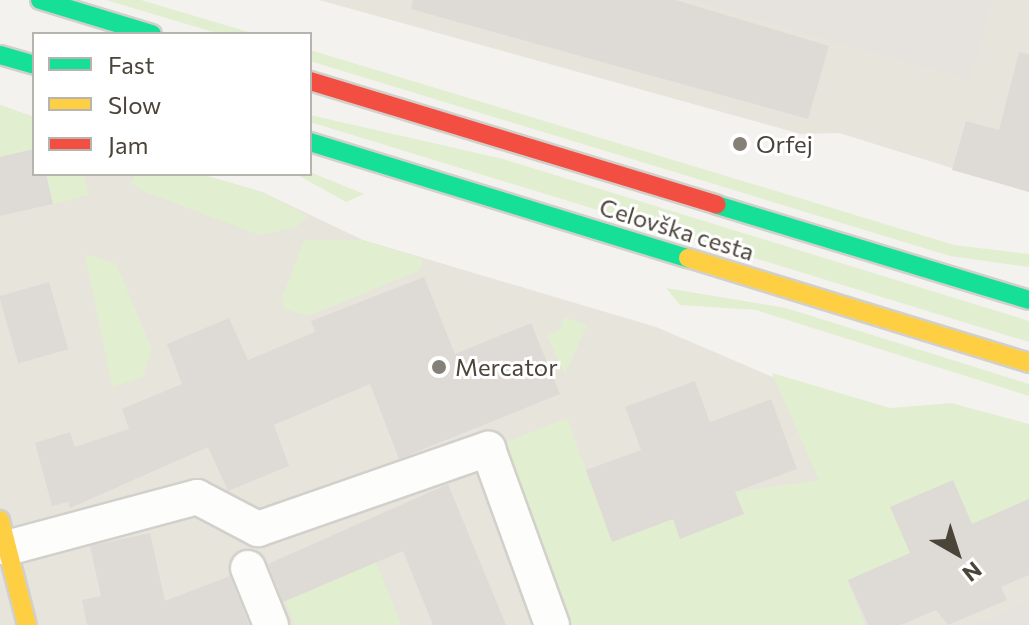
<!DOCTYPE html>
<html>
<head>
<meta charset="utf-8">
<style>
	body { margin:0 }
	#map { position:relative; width:1029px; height:625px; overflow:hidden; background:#f4f2ee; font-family:Commissioner,sans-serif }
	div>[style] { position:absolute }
	.residential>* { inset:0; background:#e7e4dc }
	.green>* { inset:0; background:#e1eecf }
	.parking>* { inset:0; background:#e6e3df }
	.building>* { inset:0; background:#dedbd6; transform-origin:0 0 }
	.roads { filter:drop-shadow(2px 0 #d2d0cb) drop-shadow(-2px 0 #d2d0cb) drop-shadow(0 2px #d2d0cb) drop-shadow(0 -2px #d2d0cb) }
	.street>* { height:34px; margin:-17px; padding:0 17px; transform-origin:17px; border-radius:17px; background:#fdfdfc }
	.fast>* { height:18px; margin:-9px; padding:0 9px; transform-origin:9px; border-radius:9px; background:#16e098 }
	.slow>* { height:18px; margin:-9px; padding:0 9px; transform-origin:9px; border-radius:9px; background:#ffcf43 }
	.jam>* { height:18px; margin:-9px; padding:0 9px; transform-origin:9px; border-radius:9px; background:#f24e42 }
	.dots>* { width:22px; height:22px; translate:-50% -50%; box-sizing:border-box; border:4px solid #fff; border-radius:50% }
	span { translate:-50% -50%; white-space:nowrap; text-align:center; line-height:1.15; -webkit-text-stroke:6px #fff; paint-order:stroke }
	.poi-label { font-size:24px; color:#4b4439 }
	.left { translate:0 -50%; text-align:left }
	.street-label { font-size:24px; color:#4b4439 }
	.legend { position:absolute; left:32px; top:32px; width:280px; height:144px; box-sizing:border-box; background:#fff; border:2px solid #b7b4b0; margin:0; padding:10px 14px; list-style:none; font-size:24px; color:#4b4439 }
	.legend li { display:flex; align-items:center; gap:16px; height:40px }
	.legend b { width:40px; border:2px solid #b7b4b0 }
	.north { position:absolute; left:917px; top:513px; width:80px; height:80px; -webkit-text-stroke:6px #fff; paint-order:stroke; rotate:141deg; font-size:22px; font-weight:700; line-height:32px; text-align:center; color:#4b4439 }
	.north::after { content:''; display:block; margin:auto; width:28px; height:36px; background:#4b4439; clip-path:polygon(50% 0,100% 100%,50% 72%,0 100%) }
</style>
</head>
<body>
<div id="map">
	<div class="residential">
		<div style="clip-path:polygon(319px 0,1029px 0,1029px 192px,839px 133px,801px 134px)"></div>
		<div style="clip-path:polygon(0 105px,34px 117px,34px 174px,200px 174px,262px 192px,363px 240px,656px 327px,780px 380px,912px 416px,1029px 429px,1029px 625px,0 625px)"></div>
	</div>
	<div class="green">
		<div style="clip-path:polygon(106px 0,141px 0,255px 34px,220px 34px)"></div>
		<div style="clip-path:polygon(310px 50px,954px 245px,1029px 254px,1029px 267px,950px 256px,310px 61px)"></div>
		<div style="clip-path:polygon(0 105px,34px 117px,34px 149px,0 157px)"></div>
		<div style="clip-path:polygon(310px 115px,503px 159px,1029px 321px,1029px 342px,310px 122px)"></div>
		<div style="clip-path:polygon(310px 172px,364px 194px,346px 202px,296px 174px)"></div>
		<div style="clip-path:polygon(46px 174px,83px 174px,89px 195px,53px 204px)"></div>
		<div style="clip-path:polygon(135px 174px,200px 174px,262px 192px,308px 216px,295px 228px,259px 235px,143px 191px,131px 183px)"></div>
		<div style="clip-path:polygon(304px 240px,363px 240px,423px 259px,420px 270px,308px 316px,284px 309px,282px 298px)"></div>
		<div style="clip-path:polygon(85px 254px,116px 264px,152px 349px,143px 377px,112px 387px)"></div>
		<div style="clip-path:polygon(666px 288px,786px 308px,1029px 384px,1029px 396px,756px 310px,680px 305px)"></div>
		<div style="clip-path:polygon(564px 317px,587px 325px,565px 374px,547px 336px,560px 329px)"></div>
		<div style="clip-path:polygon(772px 373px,890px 408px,951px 403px,1029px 424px,1029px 499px,972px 524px,953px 480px,910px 553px,848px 582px,865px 625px,553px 625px,488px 449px,567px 418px,612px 541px,673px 519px,680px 538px,744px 514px,735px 492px,819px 480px)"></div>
		<div style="clip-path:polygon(376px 562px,401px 625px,295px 625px,285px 601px)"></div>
	</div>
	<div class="parking">
		<div style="clip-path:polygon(688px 0,993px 0,970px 80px)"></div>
		<div style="clip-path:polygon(1029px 601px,1029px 625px,972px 625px,1009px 610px)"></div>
	</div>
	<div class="building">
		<div style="clip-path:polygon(413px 0,676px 0,829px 46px,808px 119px,411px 9px)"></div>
		<div style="clip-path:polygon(1019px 52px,1029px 54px,1029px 192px,952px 170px,966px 121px,999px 130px)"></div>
		<div style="clip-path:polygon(34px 149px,34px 174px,46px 174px,53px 204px,0 216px,0 157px)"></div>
		<div style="clip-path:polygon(424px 277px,455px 354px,531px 323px,560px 394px,399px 459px,370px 384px,274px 425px,289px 466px,228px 491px,208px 447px,70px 508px,68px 502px,52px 506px,35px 443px,70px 432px,75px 447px,129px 429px,122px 409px,182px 384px,167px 344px,229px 318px,248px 360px,315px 332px,311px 321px)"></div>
		<div style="left:49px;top:282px;width:70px;height:52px;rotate:74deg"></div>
		<div style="clip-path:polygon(695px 381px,710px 422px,771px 399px,797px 469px,735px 492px,744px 514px,680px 539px,673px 519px,612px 542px,586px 470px,641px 450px,625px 407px)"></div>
		<div style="clip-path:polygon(953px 480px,972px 524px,1029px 499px,1029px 575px,1001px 587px,1007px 600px,948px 625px,936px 610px,901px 625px,868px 625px,848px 580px,910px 553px,890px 507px)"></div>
		<div style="clip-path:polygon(448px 484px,506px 625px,433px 625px,403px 551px,283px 602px,268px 564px)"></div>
		<div style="clip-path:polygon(150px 533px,165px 601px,230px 576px,249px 625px,87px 625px,82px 600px,101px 596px,90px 546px)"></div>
	</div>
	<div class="roads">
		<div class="street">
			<div style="left:7px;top:548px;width:197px;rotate:-15deg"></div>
			<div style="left:197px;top:497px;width:69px;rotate:27.7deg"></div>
			<div style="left:258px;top:529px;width:244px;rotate:-19.2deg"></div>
			<div style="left:488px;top:449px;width:187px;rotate:70deg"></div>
			<div style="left:248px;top:568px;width:61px;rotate:68deg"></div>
		</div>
		<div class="fast">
			<div style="left:40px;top:0;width:117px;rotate:16.9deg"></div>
			<div style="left:0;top:55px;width:35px;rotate:16deg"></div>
			<div style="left:310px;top:142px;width:395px;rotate:17.1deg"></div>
			<div style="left:717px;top:205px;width:326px;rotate:16.9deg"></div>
		</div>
		<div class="slow">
			<div style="left:688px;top:258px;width:357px;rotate:17.1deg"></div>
			<div style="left:0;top:520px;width:108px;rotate:75.6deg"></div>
		</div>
		<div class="jam">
			<div style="left:310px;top:81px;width:425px;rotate:16.9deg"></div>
		</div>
	</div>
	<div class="dots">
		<div style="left:740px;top:144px;background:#868178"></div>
		<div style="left:439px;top:367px;background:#868178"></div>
	</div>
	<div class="poi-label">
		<span class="left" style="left:756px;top:144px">Orfej</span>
		<span class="left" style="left:455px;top:367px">Mercator</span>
	</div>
	<div class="street-label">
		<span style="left:677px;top:229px;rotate:17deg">Celovška cesta</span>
	</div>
	<ul class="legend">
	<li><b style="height:10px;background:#16e098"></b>Fast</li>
	<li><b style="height:10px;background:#ffcf43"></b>Slow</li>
	<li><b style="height:10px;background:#f24e42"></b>Jam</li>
	</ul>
	<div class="north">N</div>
</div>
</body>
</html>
